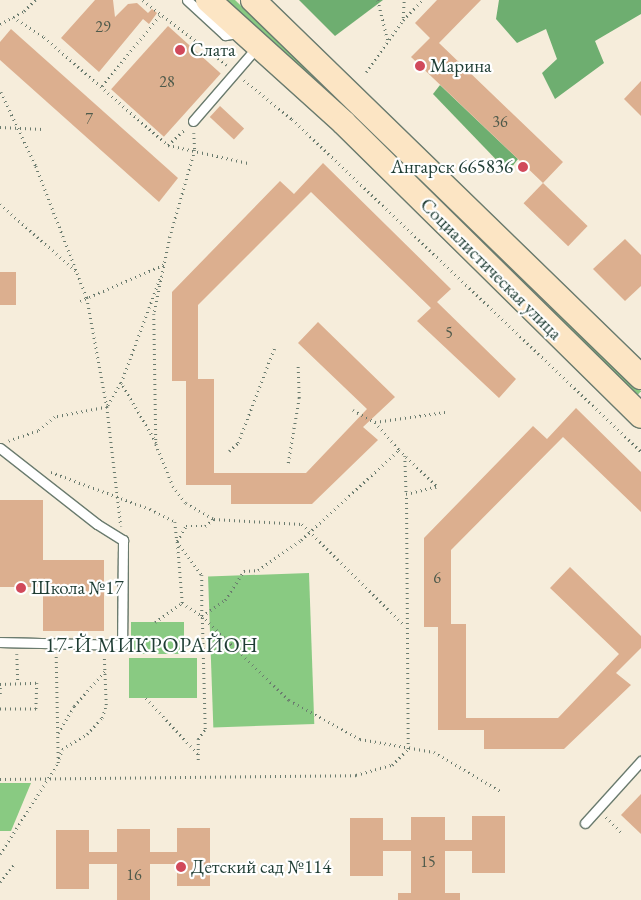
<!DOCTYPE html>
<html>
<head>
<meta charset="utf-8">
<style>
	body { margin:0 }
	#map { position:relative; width:641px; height:900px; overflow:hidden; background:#f6eddb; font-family:"EB Garamond",serif }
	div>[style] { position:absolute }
	.green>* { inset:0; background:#89ca82; transform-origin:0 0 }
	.forest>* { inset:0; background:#6eae70 }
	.building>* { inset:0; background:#dcaf8f; transform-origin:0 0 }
	.path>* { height:2.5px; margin-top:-1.25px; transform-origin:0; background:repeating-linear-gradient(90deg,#6a7b6e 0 1px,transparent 0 5px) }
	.roads { filter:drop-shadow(1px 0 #6a7b6e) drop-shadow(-1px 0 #6a7b6e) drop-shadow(0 1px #6a7b6e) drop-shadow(0 -1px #6a7b6e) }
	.lane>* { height:9px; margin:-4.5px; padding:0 4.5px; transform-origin:4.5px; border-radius:4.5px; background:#fff }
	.secondary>* { height:24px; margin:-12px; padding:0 12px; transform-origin:12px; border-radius:12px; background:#fce5c4 }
	.dots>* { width:14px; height:14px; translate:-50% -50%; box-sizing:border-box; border:2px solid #fff; border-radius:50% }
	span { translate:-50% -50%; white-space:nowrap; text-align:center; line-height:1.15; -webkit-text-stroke:4.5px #fff; paint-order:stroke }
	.number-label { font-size:16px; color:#4e5a4b }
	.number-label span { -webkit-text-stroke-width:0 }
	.poi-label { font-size:19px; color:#1f3d34 }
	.left { translate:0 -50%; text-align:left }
	.right { translate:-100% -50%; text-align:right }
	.street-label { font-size:19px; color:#1f3d34 }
	.quarter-label { font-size:21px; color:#1f3d34; letter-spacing:1px }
</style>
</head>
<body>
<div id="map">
	<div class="green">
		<div style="clip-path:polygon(214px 0,235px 0,535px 289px,529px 294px)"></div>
		<div style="left:552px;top:305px;width:124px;height:8px;rotate:44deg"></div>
		<div style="left:309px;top:573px;width:151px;height:101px;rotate:88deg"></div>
		<div style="left:184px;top:622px;width:32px;height:53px;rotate:90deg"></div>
		<div style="left:197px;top:658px;width:40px;height:68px;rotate:90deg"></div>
		<div style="clip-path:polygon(0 783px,31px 783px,11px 831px,0 831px)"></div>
	</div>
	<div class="forest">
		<div style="clip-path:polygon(299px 0,383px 0,335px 36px)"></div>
		<div style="clip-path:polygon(499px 0,641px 0,641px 14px,595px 41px,604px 63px,555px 99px,542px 73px,557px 59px,546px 29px,517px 43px,496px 19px)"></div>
		<div style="clip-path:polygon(440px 85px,518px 159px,508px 172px,433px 94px)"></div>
	</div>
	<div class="building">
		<div style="clip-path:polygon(95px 0,113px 0,115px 17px,128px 4px,137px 3px,148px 13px,152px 9px,157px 13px,149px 24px,143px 19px,99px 72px,61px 38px)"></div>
		<div style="clip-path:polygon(437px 0,481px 0,439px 43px,563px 162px,543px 183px,411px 57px,430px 38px,415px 23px)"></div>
		<div style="left:168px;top:26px;width:71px;height:85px;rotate:42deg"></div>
		<div style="clip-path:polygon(11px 29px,178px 178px,159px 202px,0 60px,0 42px)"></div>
		<div style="clip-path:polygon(641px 81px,641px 116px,624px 99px)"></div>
		<div style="left:220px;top:106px;width:33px;height:15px;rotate:43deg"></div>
		<div style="clip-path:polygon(323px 163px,451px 289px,437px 302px,516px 379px,499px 398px,417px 321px,431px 308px,311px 192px,198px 305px,198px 379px,214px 379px,214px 473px,306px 473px,367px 409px,298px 343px,318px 322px,395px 397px,363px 427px,378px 440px,312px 504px,231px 504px,231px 485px,186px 485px,186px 381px,172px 381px,172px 292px,280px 181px,294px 194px)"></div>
		<div style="left:543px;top:183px;width:62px;height:28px;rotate:44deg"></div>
		<div style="clip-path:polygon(625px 239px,641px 255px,641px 286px,625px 301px,593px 269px)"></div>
		<div style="left:0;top:272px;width:16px;height:33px"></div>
		<div style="clip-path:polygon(576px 408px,641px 472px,641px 512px,563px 437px,451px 550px,451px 624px,466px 624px,466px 718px,558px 718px,619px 654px,550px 588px,570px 567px,641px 636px,641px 648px,616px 673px,631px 685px,564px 749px,484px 749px,484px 730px,438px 730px,438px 627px,424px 627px,424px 538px,533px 426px,547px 439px)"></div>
		<div style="clip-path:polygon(0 500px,43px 500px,43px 560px,104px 560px,104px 631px,43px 631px,43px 587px,0 587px)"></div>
		<div style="clip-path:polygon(641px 794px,641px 834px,621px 815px)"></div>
		<div style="clip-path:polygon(472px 816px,505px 816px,505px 873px,472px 873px,472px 851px,445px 851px,445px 893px,460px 893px,460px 900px,398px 900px,398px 893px,411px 893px,411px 851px,383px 851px,383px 876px,350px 876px,350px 818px,383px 818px,383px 840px,411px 840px,411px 817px,445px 817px,445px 840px,472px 840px)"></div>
		<div style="clip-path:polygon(177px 828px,210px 828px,210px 886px,177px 886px,177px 864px,150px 864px,150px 900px,117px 900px,117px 864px,89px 864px,89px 889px,56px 889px,56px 830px,89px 830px,89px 852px,117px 852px,117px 829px,150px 829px,150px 852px,177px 852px)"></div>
	</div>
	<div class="path">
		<div style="left:143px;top:0;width:106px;rotate:37.7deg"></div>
		<div style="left:378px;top:0;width:42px;rotate:76.3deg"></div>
		<div style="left:13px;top:17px;width:37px;rotate:33deg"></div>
		<div style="left:44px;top:37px;width:164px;rotate:41.1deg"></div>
		<div style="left:168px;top:145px;width:23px;rotate:-43deg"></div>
		<div style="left:403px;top:18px;width:18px;rotate:-87deg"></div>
		<div style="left:0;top:24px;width:27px;rotate:-28deg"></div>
		<div style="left:24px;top:11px;width:16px;rotate:-45deg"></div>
		<div style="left:366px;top:72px;width:64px;rotate:-54.6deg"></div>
		<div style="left:403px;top:20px;width:28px;rotate:-46deg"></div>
		<div style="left:244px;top:80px;width:62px;rotate:39.1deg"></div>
		<div style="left:292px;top:119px;width:482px;rotate:43.6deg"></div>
		<div style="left:102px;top:86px;width:93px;rotate:-50.7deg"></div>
		<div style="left:1px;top:92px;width:82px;rotate:64.7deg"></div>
		<div style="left:36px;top:166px;width:142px;rotate:68.9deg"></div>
		<div style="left:87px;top:298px;width:111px;rotate:79.6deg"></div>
		<div style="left:107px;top:407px;width:53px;rotate:169.1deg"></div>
		<div style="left:55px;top:417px;width:22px;rotate:141deg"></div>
		<div style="left:38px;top:431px;width:31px;rotate:161deg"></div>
		<div style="left:0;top:127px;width:43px;rotate:2.7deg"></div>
		<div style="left:194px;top:133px;width:17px;rotate:87deg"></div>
		<div style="left:195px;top:150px;width:91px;rotate:106deg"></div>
		<div style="left:170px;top:237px;width:79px;rotate:101.7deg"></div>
		<div style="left:154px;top:314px;width:130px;rotate:89.1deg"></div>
		<div style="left:156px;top:444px;width:45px;rotate:68deg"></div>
		<div style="left:173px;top:486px;width:21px;rotate:53deg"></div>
		<div style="left:186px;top:503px;width:32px;rotate:30deg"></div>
		<div style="left:214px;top:519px;width:88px;rotate:3.3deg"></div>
		<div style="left:302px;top:524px;width:145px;rotate:44.7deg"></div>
		<div style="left:168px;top:145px;width:82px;rotate:12.7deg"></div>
		<div style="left:0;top:204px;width:101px;rotate:41.4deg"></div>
		<div style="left:80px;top:301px;width:93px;rotate:-23.5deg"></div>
		<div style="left:121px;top:383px;width:28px;rotate:120deg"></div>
		<div style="left:107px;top:407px;width:120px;rotate:83.3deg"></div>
		<div style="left:353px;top:410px;width:25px;rotate:29deg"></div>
		<div style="left:375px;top:422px;width:37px;rotate:49deg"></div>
		<div style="left:375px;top:422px;width:71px;rotate:-8.1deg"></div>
		<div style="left:156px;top:443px;width:69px;rotate:-120.3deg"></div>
		<div style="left:121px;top:383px;width:115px;rotate:-69.7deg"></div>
		<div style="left:229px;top:451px;width:12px;rotate:-42deg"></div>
		<div style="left:238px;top:443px;width:104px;rotate:-69.1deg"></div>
		<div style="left:405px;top:456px;width:38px;rotate:88deg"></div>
		<div style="left:288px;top:463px;width:66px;rotate:-80.4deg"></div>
		<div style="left:299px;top:398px;width:33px;rotate:-92deg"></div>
		<div style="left:51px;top:472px;width:106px;rotate:20.5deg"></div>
		<div style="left:150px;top:509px;width:28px;rotate:27deg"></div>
		<div style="left:175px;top:522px;width:19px;rotate:84deg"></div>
		<div style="left:177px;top:541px;width:42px;rotate:53.7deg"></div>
		<div style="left:202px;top:575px;width:41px;rotate:90deg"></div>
		<div style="left:182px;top:603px;width:24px;rotate:33deg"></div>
		<div style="left:202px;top:616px;width:121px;rotate:44deg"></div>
		<div style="left:289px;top:700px;width:81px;rotate:28.8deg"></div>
		<div style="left:360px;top:739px;width:75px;rotate:10deg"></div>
		<div style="left:434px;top:752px;width:79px;rotate:30.5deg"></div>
		<div style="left:155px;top:622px;width:33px;rotate:-35deg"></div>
		<div style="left:182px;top:603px;width:62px;rotate:-94.6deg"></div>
		<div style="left:177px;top:541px;width:17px;rotate:-59deg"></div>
		<div style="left:186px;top:526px;width:19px"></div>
		<div style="left:205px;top:526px;width:11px;rotate:-38deg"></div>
		<div style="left:17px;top:654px;width:29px;rotate:88deg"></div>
		<div style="left:0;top:694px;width:10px;rotate:-90deg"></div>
		<div style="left:0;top:684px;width:37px;rotate:-2deg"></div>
		<div style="left:37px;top:683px;width:26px;rotate:92deg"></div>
		<div style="left:36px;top:709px;width:36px;rotate:180deg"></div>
		<div style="left:146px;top:698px;width:76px;rotate:47.1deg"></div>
		<div style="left:58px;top:733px;width:31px;rotate:-59deg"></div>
		<div style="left:74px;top:706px;width:47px;rotate:-48.5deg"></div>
		<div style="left:59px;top:759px;width:10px;rotate:-73deg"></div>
		<div style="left:62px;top:749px;width:29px;rotate:-31deg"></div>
		<div style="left:87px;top:734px;width:22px;rotate:-47deg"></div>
		<div style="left:102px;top:718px;width:14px;rotate:-73deg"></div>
		<div style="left:106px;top:705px;width:49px;rotate:-92.3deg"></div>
		<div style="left:198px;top:760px;width:21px;rotate:-90deg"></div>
		<div style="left:198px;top:739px;width:12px;rotate:-55deg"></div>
		<div style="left:205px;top:729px;width:113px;rotate:-91.5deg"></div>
		<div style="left:202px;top:616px;width:28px;rotate:-35deg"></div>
		<div style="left:225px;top:600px;width:35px;rotate:-57deg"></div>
		<div style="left:244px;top:571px;width:14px;rotate:-4deg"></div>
		<div style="left:258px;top:570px;width:52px;rotate:-34.9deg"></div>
		<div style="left:301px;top:540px;width:133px;rotate:-42.6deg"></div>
		<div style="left:399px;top:450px;width:52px;rotate:43.5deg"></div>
		<div style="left:0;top:779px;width:356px;rotate:-0.6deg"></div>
		<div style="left:356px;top:775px;width:37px;rotate:-16deg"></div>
		<div style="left:392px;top:765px;width:23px;rotate:-45deg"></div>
		<div style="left:408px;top:749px;width:255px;rotate:-90.4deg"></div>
		<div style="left:406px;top:494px;width:32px;rotate:-14deg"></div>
		<div style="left:606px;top:817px;width:21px;rotate:45deg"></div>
		<div style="left:0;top:854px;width:108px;rotate:-57.5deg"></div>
		<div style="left:58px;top:763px;width:108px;rotate:-91.1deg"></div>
		<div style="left:0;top:882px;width:22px;rotate:-51deg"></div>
	</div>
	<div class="roads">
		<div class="lane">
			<div style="left:187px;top:0;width:52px;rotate:42.6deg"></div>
			<div style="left:225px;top:35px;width:15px;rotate:-8deg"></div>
			<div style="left:193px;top:121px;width:99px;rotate:-49.1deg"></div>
			<div style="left:0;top:448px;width:123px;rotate:38.1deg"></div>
			<div style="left:97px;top:524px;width:31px;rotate:32deg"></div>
			<div style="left:123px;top:540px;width:105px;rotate:90.5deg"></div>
			<div style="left:122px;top:645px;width:122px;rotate:-178.6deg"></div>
			<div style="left:585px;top:823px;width:84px;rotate:-47.9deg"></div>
		</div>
		<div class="secondary">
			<div style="left:208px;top:0;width:183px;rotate:42.1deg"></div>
			<div style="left:344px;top:123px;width:417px;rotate:44.6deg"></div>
			<div style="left:253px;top:0;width:541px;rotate:44.18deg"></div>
		</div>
	</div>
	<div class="dots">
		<div style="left:180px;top:50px;background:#d1495b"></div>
		<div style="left:420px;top:66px;background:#d1495b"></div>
		<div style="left:523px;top:167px;background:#d1495b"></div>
		<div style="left:21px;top:588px;background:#d1495b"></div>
		<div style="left:181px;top:867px;background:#d1495b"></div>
	</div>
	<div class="number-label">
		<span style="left:103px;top:27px">29</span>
		<span style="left:167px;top:82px">28</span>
		<span style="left:89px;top:119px">7</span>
		<span style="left:500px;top:122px">36</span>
		<span style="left:449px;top:333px">5</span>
		<span style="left:437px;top:578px">6</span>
		<span style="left:428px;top:862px">15</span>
		<span style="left:134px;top:875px">16</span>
	</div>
	<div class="poi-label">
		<span class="left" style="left:190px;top:50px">Слата</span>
		<span class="left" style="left:430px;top:66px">Марина</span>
		<span class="right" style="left:513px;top:167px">Ангарск 665836</span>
		<span class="left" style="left:31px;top:588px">Школа №17</span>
		<span class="left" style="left:191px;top:867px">Детский сад №114</span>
	</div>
	<div class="street-label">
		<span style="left:491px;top:269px;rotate:45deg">Социалистическая улица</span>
	</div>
	<div class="quarter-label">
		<span style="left:152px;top:645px">17-Й МИКРОРАЙОН</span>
	</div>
</div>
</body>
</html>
